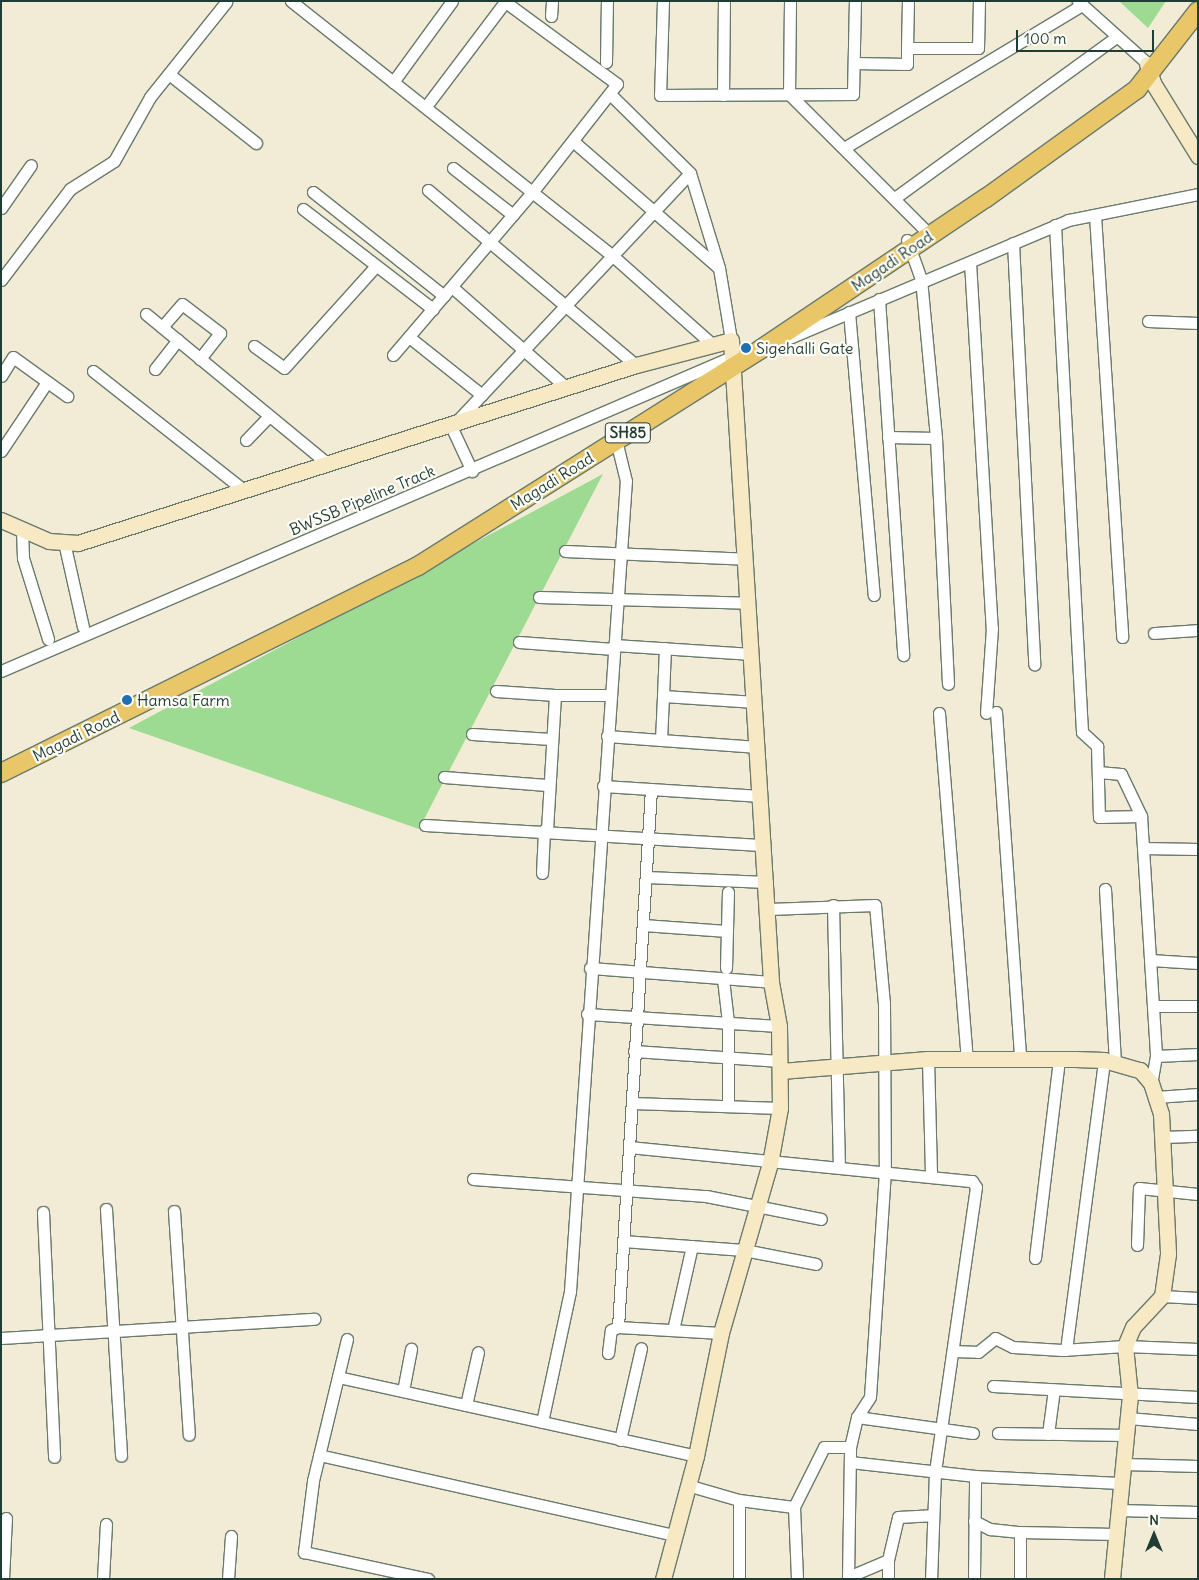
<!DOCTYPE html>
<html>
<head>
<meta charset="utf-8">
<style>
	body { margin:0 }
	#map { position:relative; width:1199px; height:1580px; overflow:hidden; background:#f2ecd6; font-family:Delius,sans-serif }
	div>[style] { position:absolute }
	.green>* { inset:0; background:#9cdb91 }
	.roads { filter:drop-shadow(1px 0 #697a6d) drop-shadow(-1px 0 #697a6d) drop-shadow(0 1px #697a6d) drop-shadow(0 -1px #697a6d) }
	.street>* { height:11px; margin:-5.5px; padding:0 5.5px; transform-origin:5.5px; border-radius:5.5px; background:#fff }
	.secondary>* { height:15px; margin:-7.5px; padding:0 7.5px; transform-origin:7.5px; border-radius:7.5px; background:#f6e9c3 }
	.primary>* { height:18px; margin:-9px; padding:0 9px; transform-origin:9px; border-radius:9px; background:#e9c769 }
	.dots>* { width:14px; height:14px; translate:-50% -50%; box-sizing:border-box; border:2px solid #fdfcf7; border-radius:50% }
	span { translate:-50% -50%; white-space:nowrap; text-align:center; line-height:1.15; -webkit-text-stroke:4.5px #fdfcf7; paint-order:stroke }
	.shield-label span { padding:1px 4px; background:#fdfcf7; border:1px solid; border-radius:4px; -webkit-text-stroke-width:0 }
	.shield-label { font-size:15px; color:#1f3d34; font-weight:700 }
	.street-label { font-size:16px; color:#1f3d34 }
	.poi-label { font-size:16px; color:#1f3d34 }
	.left { translate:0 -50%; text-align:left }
	.frame { position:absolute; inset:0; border:2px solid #1f3d34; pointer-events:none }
	.north { position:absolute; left:1129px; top:1510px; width:50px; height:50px; -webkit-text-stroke:4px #fdfcf7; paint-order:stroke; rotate:0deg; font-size:14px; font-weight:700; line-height:20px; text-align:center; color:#1f3d34 }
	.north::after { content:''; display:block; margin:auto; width:18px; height:22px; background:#1f3d34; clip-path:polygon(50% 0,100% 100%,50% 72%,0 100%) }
	.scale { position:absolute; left:1016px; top:30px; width:138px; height:22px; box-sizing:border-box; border:2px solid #1f3d34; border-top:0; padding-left:6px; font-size:15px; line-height:18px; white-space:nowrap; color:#1f3d34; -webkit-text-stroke:4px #fdfcf7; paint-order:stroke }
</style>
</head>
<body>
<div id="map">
	<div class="green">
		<div style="clip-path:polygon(1119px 1px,1166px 1px,1148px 28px)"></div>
		<div style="clip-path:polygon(603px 474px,419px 829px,129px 728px)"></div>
	</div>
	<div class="roads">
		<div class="street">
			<div style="left:291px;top:1px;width:412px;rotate:38.4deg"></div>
			<div style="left:614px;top:257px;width:132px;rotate:41.6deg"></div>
			<div style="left:663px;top:1px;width:94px;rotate:91.8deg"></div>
			<div style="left:660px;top:95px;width:193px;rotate:-0.3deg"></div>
			<div style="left:853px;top:94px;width:93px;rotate:-88.8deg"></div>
			<div style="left:790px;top:1px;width:93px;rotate:90.6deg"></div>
			<div style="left:789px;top:94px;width:199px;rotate:45deg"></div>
			<div style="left:1078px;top:1px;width:93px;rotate:41.9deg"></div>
			<div style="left:551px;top:16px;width:15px;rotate:-86deg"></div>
			<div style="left:907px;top:48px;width:47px;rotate:-88.8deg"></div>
			<div style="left:606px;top:62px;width:61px;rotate:-89.1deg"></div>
			<div style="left:854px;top:63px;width:53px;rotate:1.1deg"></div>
			<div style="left:907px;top:64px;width:16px;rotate:-90deg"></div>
			<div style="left:907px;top:48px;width:71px"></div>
			<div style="left:978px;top:48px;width:47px;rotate:-88.8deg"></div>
			<div style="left:169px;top:74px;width:111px;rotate:38.4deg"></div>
			<div style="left:393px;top:82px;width:100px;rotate:-53.9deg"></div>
			<div style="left:610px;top:94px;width:112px;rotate:44.6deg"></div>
			<div style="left:690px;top:173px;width:99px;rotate:73deg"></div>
			<div style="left:719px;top:268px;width:73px;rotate:80.5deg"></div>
			<div style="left:723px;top:95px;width:94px;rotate:-89.4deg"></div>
			<div style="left:427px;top:105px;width:129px;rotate:-52.9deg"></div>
			<div style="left:574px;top:142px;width:191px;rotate:41deg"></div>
			<div style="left:844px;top:148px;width:278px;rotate:-31deg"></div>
			<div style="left:453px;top:168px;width:76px;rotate:38.1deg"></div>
			<div style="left:428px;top:190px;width:272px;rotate:40.1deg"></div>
			<div style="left:313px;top:192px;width:167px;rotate:38.4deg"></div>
			<div style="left:896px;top:197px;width:272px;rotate:-36deg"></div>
			<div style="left:1px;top:208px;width:52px;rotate:-55.1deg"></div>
			<div style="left:303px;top:209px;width:164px;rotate:37.6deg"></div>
			<div style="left:1095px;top:215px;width:423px;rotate:86.3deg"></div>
			<div style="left:1055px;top:225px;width:508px;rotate:86.95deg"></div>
			<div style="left:1082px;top:732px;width:21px;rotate:43deg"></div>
			<div style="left:1097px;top:746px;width:71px;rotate:88.4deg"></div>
			<div style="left:1099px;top:817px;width:42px;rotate:-1.4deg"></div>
			<div style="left:907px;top:240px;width:41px;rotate:70.3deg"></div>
			<div style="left:921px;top:279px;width:160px;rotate:84.6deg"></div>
			<div style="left:936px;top:438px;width:246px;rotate:87.2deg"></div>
			<div style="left:1013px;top:243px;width:422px;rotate:87.1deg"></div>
			<div style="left:970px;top:262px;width:367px;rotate:86.6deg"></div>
			<div style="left:992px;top:628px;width:85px;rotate:94deg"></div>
			<div style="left:1px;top:280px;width:114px;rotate:-52.8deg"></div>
			<div style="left:70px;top:189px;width:52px;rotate:-32.5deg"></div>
			<div style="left:114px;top:161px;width:73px;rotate:-60.6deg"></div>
			<div style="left:150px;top:97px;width:122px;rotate:-51.3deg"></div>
			<div style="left:452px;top:287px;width:152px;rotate:41.3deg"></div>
			<div style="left:879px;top:299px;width:357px;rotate:86.1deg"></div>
			<div style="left:849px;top:312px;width:284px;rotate:85deg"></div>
			<div style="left:146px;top:314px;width:234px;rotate:39.5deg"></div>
			<div style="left:1148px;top:321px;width:50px;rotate:2.3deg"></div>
			<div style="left:162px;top:327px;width:30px;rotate:-49deg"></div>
			<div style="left:182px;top:304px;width:48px;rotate:37.3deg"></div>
			<div style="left:220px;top:333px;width:33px;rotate:128deg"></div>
			<div style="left:409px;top:337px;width:93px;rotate:38.5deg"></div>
			<div style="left:789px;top:338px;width:303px;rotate:-22.9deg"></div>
			<div style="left:1068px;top:220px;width:133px;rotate:-11.3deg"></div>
			<div style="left:254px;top:346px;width:37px;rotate:36deg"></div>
			<div style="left:284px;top:368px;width:137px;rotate:-48deg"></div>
			<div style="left:393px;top:355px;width:216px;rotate:-49.5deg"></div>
			<div style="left:533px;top:191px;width:136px;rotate:-51.9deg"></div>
			<div style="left:617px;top:84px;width:140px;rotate:-143.7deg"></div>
			<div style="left:155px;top:369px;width:37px;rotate:-52deg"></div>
			<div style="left:93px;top:371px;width:189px;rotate:38.3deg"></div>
			<div style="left:1px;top:376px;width:22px;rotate:-58deg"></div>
			<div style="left:13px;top:357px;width:67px;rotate:35.8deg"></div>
			<div style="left:457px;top:421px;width:340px;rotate:-46.8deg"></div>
			<div style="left:450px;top:424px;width:52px;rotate:64.9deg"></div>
			<div style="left:888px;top:437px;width:48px;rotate:1.2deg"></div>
			<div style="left:246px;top:440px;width:33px;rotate:-46deg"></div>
			<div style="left:1px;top:451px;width:83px;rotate:-56.3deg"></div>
			<div style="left:22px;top:529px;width:29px;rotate:88deg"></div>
			<div style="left:23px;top:558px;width:85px;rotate:72.8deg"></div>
			<div style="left:64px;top:542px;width:87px;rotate:77.4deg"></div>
			<div style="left:565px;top:551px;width:180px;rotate:2.5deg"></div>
			<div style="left:539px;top:597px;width:209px;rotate:1.6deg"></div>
			<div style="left:1154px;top:633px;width:44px;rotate:-3.9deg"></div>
			<div style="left:519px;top:642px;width:95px;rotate:4.2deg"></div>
			<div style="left:614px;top:645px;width:138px;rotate:3.7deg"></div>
			<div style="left:1px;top:671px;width:798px;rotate:-23.26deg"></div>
			<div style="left:496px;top:691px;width:59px;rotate:3.9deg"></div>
			<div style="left:663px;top:696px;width:48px;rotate:-87.6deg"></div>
			<div style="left:755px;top:702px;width:92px;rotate:-176.3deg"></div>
			<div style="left:663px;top:696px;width:44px;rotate:92.6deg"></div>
			<div style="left:661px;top:740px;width:97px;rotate:4.1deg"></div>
			<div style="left:996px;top:712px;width:347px;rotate:86deg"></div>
			<div style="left:939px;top:713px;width:346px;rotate:85.4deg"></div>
			<div style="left:472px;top:734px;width:79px;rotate:3.6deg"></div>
			<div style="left:607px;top:736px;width:54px;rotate:4.2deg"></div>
			<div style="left:1098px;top:772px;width:23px;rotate:5deg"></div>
			<div style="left:1121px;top:774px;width:47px;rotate:64.5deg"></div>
			<div style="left:1141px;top:816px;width:240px;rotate:86.4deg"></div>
			<div style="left:1156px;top:1056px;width:27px;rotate:100deg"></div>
			<div style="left:444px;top:777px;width:103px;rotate:4.4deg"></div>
			<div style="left:603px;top:786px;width:158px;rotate:3.6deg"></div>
			<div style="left:425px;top:825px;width:340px;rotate:3.4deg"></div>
			<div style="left:547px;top:830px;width:135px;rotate:-86.6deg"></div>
			<div style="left:555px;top:695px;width:55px"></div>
			<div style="left:1143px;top:848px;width:55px;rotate:1deg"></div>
			<div style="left:542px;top:873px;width:43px;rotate:-87.3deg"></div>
			<div style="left:646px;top:877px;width:121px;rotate:2.4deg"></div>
			<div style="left:1105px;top:889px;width:174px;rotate:86.7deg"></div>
			<div style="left:833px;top:905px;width:262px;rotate:88.7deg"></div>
			<div style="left:769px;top:909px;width:106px;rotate:-2.2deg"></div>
			<div style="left:875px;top:905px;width:98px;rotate:84.8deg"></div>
			<div style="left:884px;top:1003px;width:168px;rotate:89.7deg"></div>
			<div style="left:885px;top:1171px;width:226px;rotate:93.8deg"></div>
			<div style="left:870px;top:1397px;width:24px;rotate:123deg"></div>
			<div style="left:857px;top:1417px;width:31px;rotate:103deg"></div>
			<div style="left:850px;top:1447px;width:26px;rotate:180deg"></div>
			<div style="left:824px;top:1447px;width:67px;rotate:116.6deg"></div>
			<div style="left:643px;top:925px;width:84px;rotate:4.1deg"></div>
			<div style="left:1150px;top:960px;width:48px;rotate:3.6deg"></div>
			<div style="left:590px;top:968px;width:182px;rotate:4.4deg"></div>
			<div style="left:726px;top:968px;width:76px;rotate:-88.5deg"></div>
			<div style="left:723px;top:979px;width:43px;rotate:83.4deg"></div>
			<div style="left:728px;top:1022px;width:84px;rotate:90deg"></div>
			<div style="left:1153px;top:1006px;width:45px"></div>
			<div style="left:587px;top:1014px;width:192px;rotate:3.6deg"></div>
			<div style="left:634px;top:1051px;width:146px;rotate:3.9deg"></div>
			<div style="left:1156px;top:1056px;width:42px;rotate:-2.7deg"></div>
			<div style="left:928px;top:1059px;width:115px;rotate:88.5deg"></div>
			<div style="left:1156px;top:1097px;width:42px;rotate:-4.1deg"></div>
			<div style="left:632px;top:1103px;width:148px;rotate:1.9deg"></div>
			<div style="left:1163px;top:1137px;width:35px;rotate:-2deg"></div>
			<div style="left:629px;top:1147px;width:345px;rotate:5.7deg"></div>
			<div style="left:972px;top:1181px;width:7px;rotate:56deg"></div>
			<div style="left:976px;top:1187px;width:288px;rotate:98.2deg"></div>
			<div style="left:935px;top:1472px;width:107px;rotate:92.1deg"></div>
			<div style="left:473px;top:1179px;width:234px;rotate:4.2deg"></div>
			<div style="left:706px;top:1196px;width:117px;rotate:11.3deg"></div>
			<div style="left:106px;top:1209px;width:247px;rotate:86.5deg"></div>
			<div style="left:174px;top:1211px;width:224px;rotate:86.2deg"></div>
			<div style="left:43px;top:1212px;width:245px;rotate:87.4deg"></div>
			<div style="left:623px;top:1241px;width:121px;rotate:4.3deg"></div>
			<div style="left:744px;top:1250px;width:73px;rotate:11deg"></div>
			<div style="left:1137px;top:1245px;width:57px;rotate:-88deg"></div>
			<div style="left:1139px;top:1188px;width:59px;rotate:5.8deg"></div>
			<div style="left:1035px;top:1258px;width:200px;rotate:-83.1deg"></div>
			<div style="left:1162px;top:1296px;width:36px;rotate:3deg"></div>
			<div style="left:618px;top:1327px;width:539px;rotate:-86.49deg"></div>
			<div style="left:673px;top:1330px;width:86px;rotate:-77.3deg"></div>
			<div style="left:1px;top:1338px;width:314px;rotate:-3.5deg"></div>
			<div style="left:347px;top:1339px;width:146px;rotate:103.5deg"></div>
			<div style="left:313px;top:1481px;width:72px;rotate:97.2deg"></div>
			<div style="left:304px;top:1552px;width:127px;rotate:12.3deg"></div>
			<div style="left:1066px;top:1350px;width:292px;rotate:-82.5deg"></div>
			<div style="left:953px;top:1351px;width:25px;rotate:2deg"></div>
			<div style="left:978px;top:1352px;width:22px;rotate:-39deg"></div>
			<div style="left:995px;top:1338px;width:20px;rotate:27deg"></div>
			<div style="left:1013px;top:1347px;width:49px;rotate:3.5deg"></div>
			<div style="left:1062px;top:1350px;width:63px;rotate:-3.6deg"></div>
			<div style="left:1125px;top:1346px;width:73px;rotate:2.4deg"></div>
			<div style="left:608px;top:1353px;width:23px;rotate:-83deg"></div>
			<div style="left:611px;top:1330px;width:8px;rotate:-23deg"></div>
			<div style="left:618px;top:1327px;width:103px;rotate:3.3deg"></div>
			<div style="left:338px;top:1377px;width:367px;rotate:12.4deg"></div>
			<div style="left:993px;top:1386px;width:205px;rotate:3.1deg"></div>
			<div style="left:403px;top:1391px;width:43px;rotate:-79.2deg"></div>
			<div style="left:466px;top:1405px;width:54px;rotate:-77.2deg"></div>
			<div style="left:857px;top:1417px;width:117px;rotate:7.9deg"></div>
			<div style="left:1128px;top:1418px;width:70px;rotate:4.9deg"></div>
			<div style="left:542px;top:1422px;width:134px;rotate:-77.9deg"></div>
			<div style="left:570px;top:1291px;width:812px;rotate:-86.05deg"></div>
			<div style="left:626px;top:481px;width:42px;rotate:-103.7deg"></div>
			<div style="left:998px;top:1433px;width:128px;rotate:0.9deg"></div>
			<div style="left:1048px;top:1434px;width:45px;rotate:-82.4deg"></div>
			<div style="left:620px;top:1440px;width:94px;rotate:-77.1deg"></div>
			<div style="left:319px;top:1455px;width:365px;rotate:12.7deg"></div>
			<div style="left:850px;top:1462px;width:126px;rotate:6.4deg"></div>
			<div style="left:1124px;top:1464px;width:74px;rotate:1.5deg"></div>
			<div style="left:687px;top:1485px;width:54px;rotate:16.1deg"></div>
			<div style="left:739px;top:1500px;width:55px;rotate:7.3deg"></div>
			<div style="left:794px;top:1507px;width:72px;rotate:87.6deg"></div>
			<div style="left:739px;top:1500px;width:79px;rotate:90deg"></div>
			<div style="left:1118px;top:1510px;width:80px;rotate:1.4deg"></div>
			<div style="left:974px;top:1521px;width:18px;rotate:27deg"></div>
			<div style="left:990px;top:1529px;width:30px;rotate:6deg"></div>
			<div style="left:1020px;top:1532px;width:95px;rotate:1.2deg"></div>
			<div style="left:888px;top:1560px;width:19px;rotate:90deg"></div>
			<div style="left:848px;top:1577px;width:43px;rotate:-23deg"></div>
			<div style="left:888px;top:1560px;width:44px;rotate:-76.9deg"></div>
			<div style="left:898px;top:1517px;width:33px;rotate:-3deg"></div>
			<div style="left:3px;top:1579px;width:61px;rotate:-87.2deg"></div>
			<div style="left:103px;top:1579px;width:55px;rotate:-86.9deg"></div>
			<div style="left:228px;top:1579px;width:43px;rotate:-86deg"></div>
			<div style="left:848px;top:1579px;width:132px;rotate:-89.1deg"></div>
			<div style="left:974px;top:1579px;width:103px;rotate:-89.4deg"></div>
			<div style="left:975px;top:1476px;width:145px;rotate:2.8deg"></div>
			<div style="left:1020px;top:1579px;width:47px;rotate:-90deg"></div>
		</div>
		<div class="secondary">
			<div style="left:1147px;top:64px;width:20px;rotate:72deg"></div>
			<div style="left:1153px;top:83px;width:86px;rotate:58.3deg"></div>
			<div style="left:1px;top:520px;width:52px;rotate:23.6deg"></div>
			<div style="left:49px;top:541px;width:29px;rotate:4deg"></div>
			<div style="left:78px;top:543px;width:586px;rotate:-17.69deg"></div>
			<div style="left:636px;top:365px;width:98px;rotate:-14.7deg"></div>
			<div style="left:731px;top:340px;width:643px;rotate:86.43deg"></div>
			<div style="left:771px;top:982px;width:45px;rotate:79.7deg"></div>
			<div style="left:779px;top:1026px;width:82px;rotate:89.3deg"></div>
			<div style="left:780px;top:1108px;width:56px;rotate:100.3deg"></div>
			<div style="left:770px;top:1163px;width:177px;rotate:106.1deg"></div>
			<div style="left:721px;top:1333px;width:126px;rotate:101.5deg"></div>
			<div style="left:696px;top:1456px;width:127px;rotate:105deg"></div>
			<div style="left:781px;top:1071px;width:147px;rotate:-4.7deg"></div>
			<div style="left:928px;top:1059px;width:147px"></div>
			<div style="left:1075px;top:1059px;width:29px;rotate:2deg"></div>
			<div style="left:1104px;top:1060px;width:37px;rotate:16deg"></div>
			<div style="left:1140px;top:1070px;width:17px;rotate:50deg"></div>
			<div style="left:1151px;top:1083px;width:33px;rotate:72deg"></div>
			<div style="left:1161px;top:1114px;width:140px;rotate:87.1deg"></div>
			<div style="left:1168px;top:1254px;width:42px;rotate:98.1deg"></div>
			<div style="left:1162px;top:1296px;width:42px;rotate:133.1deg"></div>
			<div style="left:1133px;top:1327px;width:21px;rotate:113deg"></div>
			<div style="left:1125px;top:1346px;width:49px;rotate:84.2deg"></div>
			<div style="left:1130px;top:1395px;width:185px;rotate:95.6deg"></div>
		</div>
		<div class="primary">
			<div style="left:1px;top:773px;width:466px;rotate:-26.4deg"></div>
			<div style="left:418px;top:566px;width:406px;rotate:-32.3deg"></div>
			<div style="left:761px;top:349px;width:271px;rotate:-33.9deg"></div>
			<div style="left:986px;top:198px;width:186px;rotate:-35.8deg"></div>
			<div style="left:1137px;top:89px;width:99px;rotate:-52deg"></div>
		</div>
	</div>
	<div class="dots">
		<div style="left:746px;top:348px;background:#1f6fb2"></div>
		<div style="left:127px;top:700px;background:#1f6fb2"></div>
	</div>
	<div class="shield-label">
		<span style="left:628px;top:433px">SH85</span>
	</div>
	<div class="street-label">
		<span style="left:892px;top:261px;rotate:-34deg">Magadi Road</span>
		<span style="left:552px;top:481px;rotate:-32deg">Magadi Road</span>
		<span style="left:362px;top:500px;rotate:-23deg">BWSSB Pipeline Track</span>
		<span style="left:76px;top:736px;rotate:-26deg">Magadi Road</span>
	</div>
	<div class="poi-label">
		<span class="left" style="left:756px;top:348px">Sigehalli Gate</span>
		<span class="left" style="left:137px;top:700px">Hamsa Farm</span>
	</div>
	<div class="frame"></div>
	<div class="north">N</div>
	<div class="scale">100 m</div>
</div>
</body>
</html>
